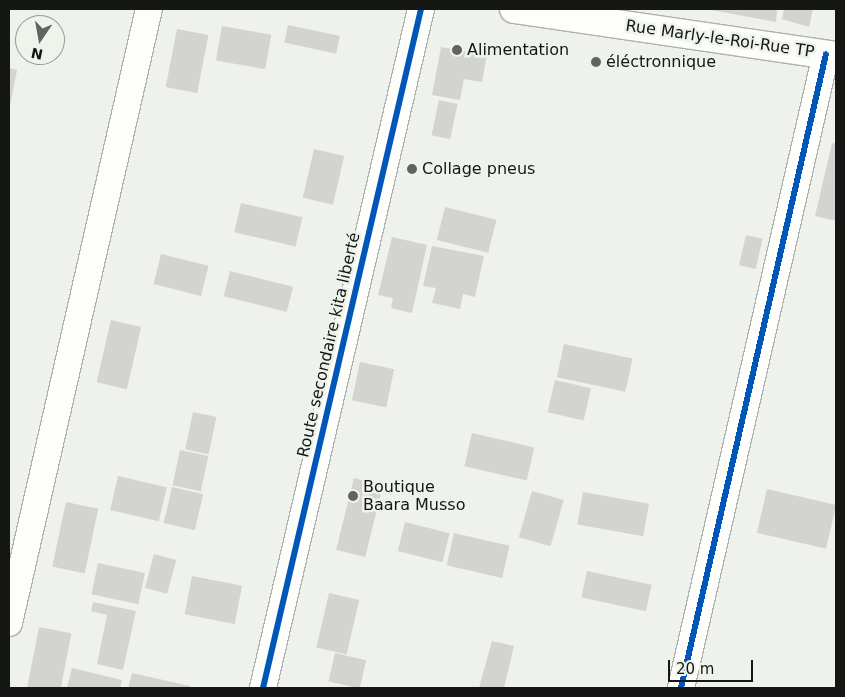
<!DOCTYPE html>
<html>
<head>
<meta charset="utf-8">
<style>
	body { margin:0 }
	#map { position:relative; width:845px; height:697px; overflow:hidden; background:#eff1ed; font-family:"DejaVu Sans",sans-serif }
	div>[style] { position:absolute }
	.building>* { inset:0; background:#d3d4d1; transform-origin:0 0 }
	.roads { filter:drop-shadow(1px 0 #aeb0ac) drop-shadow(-1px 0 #aeb0ac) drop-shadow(0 1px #aeb0ac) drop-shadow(0 -1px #aeb0ac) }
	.minor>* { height:26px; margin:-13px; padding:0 13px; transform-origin:13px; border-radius:13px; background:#fdfdfc }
	.tertiary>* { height:28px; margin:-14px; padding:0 14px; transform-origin:14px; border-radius:14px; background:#fdfdfc }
	.cycleway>* { height:6px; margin:-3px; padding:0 3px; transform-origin:3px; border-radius:3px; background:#0057b8 }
	.dots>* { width:14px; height:14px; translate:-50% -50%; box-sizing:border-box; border:2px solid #eef3eb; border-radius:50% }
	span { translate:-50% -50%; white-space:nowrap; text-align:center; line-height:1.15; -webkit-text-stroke:5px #eef3eb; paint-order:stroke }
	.street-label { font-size:16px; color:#151714 }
	.poi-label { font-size:16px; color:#151714 }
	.left { translate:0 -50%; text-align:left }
	.frame { position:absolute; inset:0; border:10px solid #151714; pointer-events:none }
	.north { position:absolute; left:15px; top:15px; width:50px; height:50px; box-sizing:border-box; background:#eef3eb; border:1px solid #979b95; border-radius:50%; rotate:192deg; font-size:14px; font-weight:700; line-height:20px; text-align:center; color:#151714 }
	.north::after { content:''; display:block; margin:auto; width:18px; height:22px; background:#616360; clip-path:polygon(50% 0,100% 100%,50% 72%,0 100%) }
	.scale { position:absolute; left:668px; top:660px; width:85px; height:22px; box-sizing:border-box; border:2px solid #151714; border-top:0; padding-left:6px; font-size:15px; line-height:18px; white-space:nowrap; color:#151714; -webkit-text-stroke:4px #eef3eb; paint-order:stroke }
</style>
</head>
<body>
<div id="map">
	<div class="building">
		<div style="clip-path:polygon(711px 9px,777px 9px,776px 22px,711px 10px)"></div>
		<div style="clip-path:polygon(784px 9px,813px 9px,809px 27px,782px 19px)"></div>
		<div style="left:288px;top:25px;width:53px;height:18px;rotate:12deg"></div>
		<div style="left:222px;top:26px;width:50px;height:35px;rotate:10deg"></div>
		<div style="left:177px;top:29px;width:32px;height:59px;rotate:11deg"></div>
		<div style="clip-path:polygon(441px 47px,487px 55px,482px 82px,464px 79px,460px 100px,432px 95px)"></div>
		<div style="clip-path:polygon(9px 68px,17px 70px,10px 106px,9px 106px)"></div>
		<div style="left:439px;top:100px;width:19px;height:36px;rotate:12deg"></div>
		<div style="clip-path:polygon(832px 143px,836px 144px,836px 221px,815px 216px)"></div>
		<div style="left:314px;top:149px;width:31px;height:50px;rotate:13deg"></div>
		<div style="left:241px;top:203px;width:63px;height:30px;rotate:13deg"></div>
		<div style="left:445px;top:207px;width:53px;height:34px;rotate:14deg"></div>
		<div style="left:746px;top:235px;width:17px;height:31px;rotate:13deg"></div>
		<div style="clip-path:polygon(392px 237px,427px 245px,412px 313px,391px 308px,393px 298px,378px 295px)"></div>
		<div style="clip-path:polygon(432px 246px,484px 256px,475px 297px,463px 294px,460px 309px,432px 303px,436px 288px,423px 286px)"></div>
		<div style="left:161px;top:254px;width:49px;height:31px;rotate:14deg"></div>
		<div style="left:230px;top:271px;width:65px;height:26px;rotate:14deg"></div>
		<div style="left:111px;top:320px;width:31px;height:64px;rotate:13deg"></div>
		<div style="left:564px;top:344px;width:70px;height:34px;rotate:12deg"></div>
		<div style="left:360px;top:362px;width:35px;height:39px;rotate:12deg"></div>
		<div style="left:555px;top:380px;width:37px;height:33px;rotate:13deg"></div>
		<div style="left:193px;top:412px;width:24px;height:38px;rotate:12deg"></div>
		<div style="left:472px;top:433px;width:64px;height:34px;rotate:13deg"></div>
		<div style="left:180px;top:450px;width:29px;height:36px;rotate:12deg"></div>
		<div style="left:118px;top:476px;width:50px;height:35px;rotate:13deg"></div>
		<div style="left:354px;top:478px;width:30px;height:74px;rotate:14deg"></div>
		<div style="left:172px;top:487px;width:32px;height:37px;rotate:13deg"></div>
		<div style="left:767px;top:489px;width:71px;height:45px;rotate:13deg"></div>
		<div style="left:532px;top:491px;width:33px;height:48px;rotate:16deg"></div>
		<div style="left:583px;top:492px;width:67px;height:33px;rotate:10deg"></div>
		<div style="left:66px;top:502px;width:33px;height:66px;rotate:12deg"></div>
		<div style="left:405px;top:522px;width:46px;height:30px;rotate:14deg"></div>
		<div style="left:454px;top:533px;width:57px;height:33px;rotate:13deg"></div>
		<div style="left:154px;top:554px;width:23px;height:35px;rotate:15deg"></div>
		<div style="left:98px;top:563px;width:48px;height:32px;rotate:12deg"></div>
		<div style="left:587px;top:571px;width:66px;height:27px;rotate:12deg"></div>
		<div style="left:192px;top:576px;width:51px;height:39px;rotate:11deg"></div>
		<div style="left:329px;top:593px;width:31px;height:56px;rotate:13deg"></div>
		<div style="clip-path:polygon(93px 602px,136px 611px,123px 670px,97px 664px,107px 615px,91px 611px)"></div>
		<div style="left:39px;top:627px;width:33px;height:62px;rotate:11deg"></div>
		<div style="clip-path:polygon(492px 641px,514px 646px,504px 688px,479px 688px)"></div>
		<div style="left:335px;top:653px;width:32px;height:29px;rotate:13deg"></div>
		<div style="clip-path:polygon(72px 668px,122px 680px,120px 688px,67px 688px)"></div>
		<div style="clip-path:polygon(132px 673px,190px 686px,190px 688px,128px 688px)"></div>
	</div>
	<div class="roads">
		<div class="minor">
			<div style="left:9px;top:623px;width:630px;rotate:-77.16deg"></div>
			<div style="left:263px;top:688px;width:697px;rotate:-76.9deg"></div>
			<div style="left:681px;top:688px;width:650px;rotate:-77.12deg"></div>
		</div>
		<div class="tertiary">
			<div style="left:514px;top:9px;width:325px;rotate:8.3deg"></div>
		</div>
	</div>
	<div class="cycleway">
		<div style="left:263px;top:688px;width:697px;rotate:-76.9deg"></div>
		<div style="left:681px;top:688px;width:650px;rotate:-77.12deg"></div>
	</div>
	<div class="dots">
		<div style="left:457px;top:50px;background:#616360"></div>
		<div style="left:596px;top:62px;background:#616360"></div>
		<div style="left:412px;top:169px;background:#616360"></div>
		<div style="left:353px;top:496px;background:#616360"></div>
	</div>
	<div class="street-label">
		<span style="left:720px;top:39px;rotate:8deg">Rue Marly-le-Roi-Rue TP</span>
		<span style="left:329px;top:345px;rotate:-77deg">Route secondaire kita liberté</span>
	</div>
	<div class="poi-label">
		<span class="left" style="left:467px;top:50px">Alimentation</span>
		<span class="left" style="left:606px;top:62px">éléctronnique</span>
		<span class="left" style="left:422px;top:169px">Collage pneus</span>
		<span class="left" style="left:363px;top:496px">Boutique<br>Baara Musso</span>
	</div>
	<div class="frame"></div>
	<div class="north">N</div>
	<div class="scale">20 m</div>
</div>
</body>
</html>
